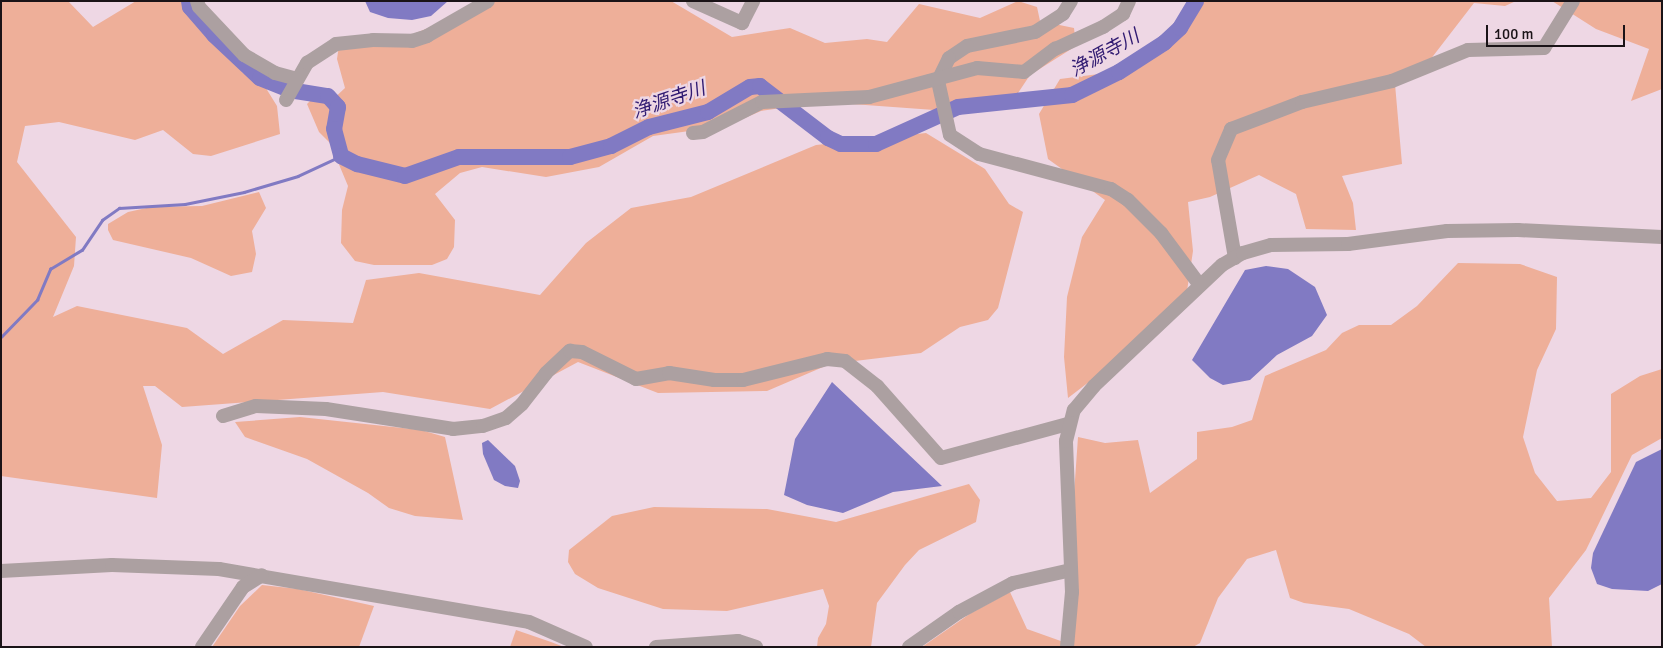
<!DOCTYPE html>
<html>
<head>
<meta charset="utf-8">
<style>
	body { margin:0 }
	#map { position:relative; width:1663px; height:648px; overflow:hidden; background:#eed7e4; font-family:Signika,"Noto Sans JP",sans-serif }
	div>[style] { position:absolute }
	.green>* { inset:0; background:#eeaf99 }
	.water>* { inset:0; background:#817ac3 }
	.stream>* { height:2.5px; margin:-1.25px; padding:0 1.25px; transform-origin:1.25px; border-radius:1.25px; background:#817ac3 }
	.river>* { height:16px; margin:-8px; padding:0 8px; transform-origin:8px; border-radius:8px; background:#817ac3 }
	.minor>* { height:14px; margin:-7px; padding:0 7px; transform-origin:7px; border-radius:7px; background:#aca0a1 }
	span { translate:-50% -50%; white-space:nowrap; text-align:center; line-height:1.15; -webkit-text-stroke:4.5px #eed7e4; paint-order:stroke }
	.water-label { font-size:19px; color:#311b72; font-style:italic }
	.frame { position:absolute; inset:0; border:2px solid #1a1317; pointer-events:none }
	.scale { position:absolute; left:1486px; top:25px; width:139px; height:22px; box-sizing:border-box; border:2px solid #1a1317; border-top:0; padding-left:6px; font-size:15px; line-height:18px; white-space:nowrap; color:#1a1317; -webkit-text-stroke:4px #eed7e4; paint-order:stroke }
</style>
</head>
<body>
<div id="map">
	<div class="green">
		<div style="clip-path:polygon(1px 1px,68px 1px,93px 27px,136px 1px,189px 1px,243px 73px,264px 85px,277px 106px,280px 134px,211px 156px,193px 154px,163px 130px,135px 140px,59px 122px,25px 126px,17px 162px,76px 237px,74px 266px,53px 317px,77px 306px,187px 328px,223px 354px,283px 320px,353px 323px,366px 280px,419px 273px,540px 295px,586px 243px,631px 208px,691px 197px,816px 145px,926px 133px,985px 169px,1009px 204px,1023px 212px,998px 308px,988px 320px,960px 327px,921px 353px,830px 364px,767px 391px,658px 393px,578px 362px,490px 409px,383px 392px,182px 407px,155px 386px,143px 386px,162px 445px,157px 498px,1px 476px)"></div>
		<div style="clip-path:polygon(497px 1px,671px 1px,732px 37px,790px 28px,825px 43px,867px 39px,887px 42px,919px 4px,980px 18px,1018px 1px,1037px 7px,1040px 21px,1074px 28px,1076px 46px,1030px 75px,1018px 93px,962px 112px,824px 102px,761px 111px,726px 126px,653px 136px,599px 167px,546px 177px,482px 167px,460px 173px,435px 194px,455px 220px,454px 247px,447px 259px,432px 265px,374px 265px,355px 261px,341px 243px,342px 210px,348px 186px,330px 143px,319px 132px,307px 104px,312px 99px,330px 102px,345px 88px,337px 59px,339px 45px,398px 40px)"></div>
		<div style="clip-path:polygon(1189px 1px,1516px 1px,1505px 6px,1474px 3px,1430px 60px,1395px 84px,1402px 164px,1342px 176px,1353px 203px,1356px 230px,1306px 229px,1296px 194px,1259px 175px,1210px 197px,1188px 202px,1193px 251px,1187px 291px,1149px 336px,1068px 398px,1064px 357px,1067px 297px,1082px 237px,1105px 200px,1048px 159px,1039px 114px,1060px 79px,1138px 69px,1181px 25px)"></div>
		<div style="clip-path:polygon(1552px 1px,1662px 1px,1662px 89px,1631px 101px,1649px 49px,1596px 29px)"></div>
		<div style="clip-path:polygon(259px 192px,266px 208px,252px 231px,256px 254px,252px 272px,231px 276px,191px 258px,113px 240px,108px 230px,108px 224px,128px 212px,151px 207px,202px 206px)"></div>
		<div style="clip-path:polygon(1458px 263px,1520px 264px,1557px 277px,1556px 329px,1537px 370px,1523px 437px,1535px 473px,1557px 501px,1591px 498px,1611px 472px,1611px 394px,1640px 376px,1662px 369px,1662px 438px,1632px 455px,1586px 550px,1549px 598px,1552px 647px,1426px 647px,1409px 634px,1349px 609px,1304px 603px,1290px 598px,1276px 550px,1247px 559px,1218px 598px,1200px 643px,1193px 647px,922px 647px,971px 613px,1010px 592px,1027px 629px,1072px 645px,1072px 523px,1078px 437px,1105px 443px,1138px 440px,1150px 493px,1197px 459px,1197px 432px,1232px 427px,1252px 420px,1265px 376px,1326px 350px,1342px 333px,1359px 325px,1391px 325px,1417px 306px)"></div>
		<div style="clip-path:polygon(300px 417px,421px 430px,445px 437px,463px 520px,415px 516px,389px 508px,368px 493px,307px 459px,245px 437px,235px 422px)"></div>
		<div style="clip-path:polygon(969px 484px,980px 500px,976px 522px,919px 550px,905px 565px,877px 603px,871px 647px,817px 647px,818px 638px,826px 624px,829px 606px,823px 589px,727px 611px,663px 609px,598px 588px,575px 574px,568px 562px,569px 550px,612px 516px,654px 507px,767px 509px,836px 522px)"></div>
		<div style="clip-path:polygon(262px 585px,298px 589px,374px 606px,359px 647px,212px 647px,240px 606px)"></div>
		<div style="clip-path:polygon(516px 630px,551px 642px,564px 647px,510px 647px)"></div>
	</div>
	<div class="water">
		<div style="clip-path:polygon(365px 1px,448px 1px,431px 16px,412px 20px,388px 18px,370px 12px)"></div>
		<div style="clip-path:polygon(1266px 266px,1288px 269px,1315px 287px,1327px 315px,1312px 336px,1277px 355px,1250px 380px,1223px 385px,1210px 378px,1192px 360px,1245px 270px)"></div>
		<div style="clip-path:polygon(832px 382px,942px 486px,893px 492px,843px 513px,807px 505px,784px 495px,795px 439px)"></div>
		<div style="clip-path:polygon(488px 440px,515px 466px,520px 481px,518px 488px,505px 486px,494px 480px,483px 454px,482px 443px)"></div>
		<div style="clip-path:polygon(1662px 449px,1662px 584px,1648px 591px,1612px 589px,1597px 584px,1591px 568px,1593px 553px,1636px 462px)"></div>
	</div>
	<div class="stream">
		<div style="left:1px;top:337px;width:52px;rotate:-45.8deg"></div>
		<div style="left:37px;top:300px;width:34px;rotate:-67deg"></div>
		<div style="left:50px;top:269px;width:37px;rotate:-31deg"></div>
		<div style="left:82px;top:250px;width:36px;rotate:-56deg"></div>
		<div style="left:102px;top:220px;width:21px;rotate:-35deg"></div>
		<div style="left:119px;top:208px;width:66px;rotate:-3.5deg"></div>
		<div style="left:185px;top:204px;width:60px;rotate:-11.5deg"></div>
		<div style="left:244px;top:192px;width:56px;rotate:-16.5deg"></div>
		<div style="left:298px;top:176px;width:47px;rotate:-24.9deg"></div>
	</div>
	<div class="river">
		<div style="left:189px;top:1px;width:6px;rotate:81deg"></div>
		<div style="left:190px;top:7px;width:37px;rotate:49deg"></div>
		<div style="left:214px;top:35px;width:63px;rotate:43.1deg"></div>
		<div style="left:260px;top:78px;width:31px;rotate:22deg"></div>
		<div style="left:289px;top:90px;width:39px;rotate:9deg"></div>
		<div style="left:328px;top:96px;width:15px;rotate:48deg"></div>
		<div style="left:338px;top:107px;width:22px;rotate:100deg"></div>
		<div style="left:334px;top:129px;width:28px;rotate:75deg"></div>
		<div style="left:341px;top:156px;width:18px;rotate:27deg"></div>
		<div style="left:357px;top:164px;width:49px;rotate:14deg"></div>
		<div style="left:405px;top:176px;width:57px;rotate:-19.4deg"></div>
		<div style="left:459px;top:157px;width:111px"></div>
		<div style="left:570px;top:157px;width:42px;rotate:-15deg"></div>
		<div style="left:611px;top:146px;width:42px;rotate:-26.6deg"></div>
		<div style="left:649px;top:127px;width:61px;rotate:-14.3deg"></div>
		<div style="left:708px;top:112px;width:49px;rotate:-30.8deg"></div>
		<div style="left:750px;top:87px;width:10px;rotate:-6deg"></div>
		<div style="left:760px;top:86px;width:86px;rotate:37.4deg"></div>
		<div style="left:828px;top:138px;width:14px;rotate:25deg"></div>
		<div style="left:841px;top:144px;width:35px"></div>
		<div style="left:876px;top:144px;width:90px;rotate:-24.3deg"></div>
		<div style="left:958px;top:107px;width:115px;rotate:-6deg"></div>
		<div style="left:1072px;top:95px;width:52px;rotate:-26.1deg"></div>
		<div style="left:1119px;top:72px;width:54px;rotate:-32.8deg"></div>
		<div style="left:1164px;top:43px;width:22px;rotate:-43deg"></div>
		<div style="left:1180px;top:28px;width:31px;rotate:-59deg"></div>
	</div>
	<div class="minor">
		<div style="left:197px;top:1px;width:6px;rotate:72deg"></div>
		<div style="left:199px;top:7px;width:66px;rotate:46.8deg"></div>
		<div style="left:244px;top:55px;width:36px;rotate:30deg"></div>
		<div style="left:275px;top:73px;width:23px;rotate:15deg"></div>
		<div style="left:693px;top:1px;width:54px;rotate:24.2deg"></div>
		<div style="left:742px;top:23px;width:25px;rotate:-63deg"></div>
		<div style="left:1071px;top:1px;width:15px;rotate:122deg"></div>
		<div style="left:1063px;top:14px;width:33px;rotate:147deg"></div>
		<div style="left:1035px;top:32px;width:69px;rotate:168.4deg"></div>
		<div style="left:967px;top:46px;width:22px;rotate:146deg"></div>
		<div style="left:949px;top:58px;width:25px;rotate:116deg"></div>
		<div style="left:938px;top:81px;width:55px;rotate:77.5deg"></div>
		<div style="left:950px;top:135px;width:35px;rotate:33deg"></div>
		<div style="left:979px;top:154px;width:137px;rotate:14.9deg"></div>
		<div style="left:1111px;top:189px;width:20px;rotate:33deg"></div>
		<div style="left:1128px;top:200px;width:47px;rotate:45deg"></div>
		<div style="left:1161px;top:233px;width:64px;rotate:53.3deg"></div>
		<div style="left:286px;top:100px;width:43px;rotate:-60.4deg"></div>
		<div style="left:307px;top:63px;width:35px;rotate:-33deg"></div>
		<div style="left:336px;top:44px;width:37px;rotate:-6deg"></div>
		<div style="left:373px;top:40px;width:39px;rotate:1deg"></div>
		<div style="left:412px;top:41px;width:16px;rotate:-18deg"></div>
		<div style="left:427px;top:36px;width:70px;rotate:-29.8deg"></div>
		<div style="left:693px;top:133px;width:10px;rotate:-6deg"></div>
		<div style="left:703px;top:132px;width:66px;rotate:-27deg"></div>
		<div style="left:762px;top:102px;width:107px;rotate:-2.7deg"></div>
		<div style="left:869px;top:97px;width:112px;rotate:-15deg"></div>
		<div style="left:977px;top:68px;width:47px;rotate:4.9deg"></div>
		<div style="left:1024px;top:72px;width:39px;rotate:-37deg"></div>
		<div style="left:1055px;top:49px;width:53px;rotate:-24.6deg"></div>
		<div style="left:1103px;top:27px;width:24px;rotate:-33deg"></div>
		<div style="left:1123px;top:14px;width:14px;rotate:-65deg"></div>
		<div style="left:1235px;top:258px;width:99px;rotate:-99.8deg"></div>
		<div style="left:1218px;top:160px;width:34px;rotate:-67deg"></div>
		<div style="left:1231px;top:129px;width:76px;rotate:-20.8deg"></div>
		<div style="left:1302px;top:102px;width:92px;rotate:-13.1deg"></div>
		<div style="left:1392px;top:81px;width:82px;rotate:-22.2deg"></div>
		<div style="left:1468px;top:50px;width:76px;rotate:-1.5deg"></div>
		<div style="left:1544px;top:48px;width:55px;rotate:-58.3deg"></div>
		<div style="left:223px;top:416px;width:34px;rotate:-17deg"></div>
		<div style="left:256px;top:406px;width:70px;rotate:2.5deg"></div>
		<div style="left:326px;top:409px;width:129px;rotate:8.9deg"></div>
		<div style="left:453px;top:429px;width:30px;rotate:-6deg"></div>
		<div style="left:483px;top:426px;width:24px;rotate:-19deg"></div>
		<div style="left:506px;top:418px;width:21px;rotate:-41deg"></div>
		<div style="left:522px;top:404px;width:39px;rotate:-52deg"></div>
		<div style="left:546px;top:373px;width:33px;rotate:-43deg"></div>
		<div style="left:570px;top:351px;width:12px;rotate:5deg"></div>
		<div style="left:582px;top:352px;width:60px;rotate:26.6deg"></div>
		<div style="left:636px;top:379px;width:34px;rotate:-10deg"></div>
		<div style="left:669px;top:373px;width:46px;rotate:8.8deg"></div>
		<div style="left:714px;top:380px;width:29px"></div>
		<div style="left:743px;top:380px;width:87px;rotate:-14deg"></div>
		<div style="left:827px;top:359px;width:18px;rotate:6deg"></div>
		<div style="left:845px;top:361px;width:41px;rotate:38deg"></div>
		<div style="left:877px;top:386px;width:96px;rotate:48.4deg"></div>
		<div style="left:941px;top:458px;width:131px;rotate:-15deg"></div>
		<div style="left:1px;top:571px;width:111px;rotate:-3.1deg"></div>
		<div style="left:112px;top:565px;width:107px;rotate:2.1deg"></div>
		<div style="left:219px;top:569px;width:314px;rotate:9.7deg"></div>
		<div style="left:529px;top:622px;width:62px;rotate:23.7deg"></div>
		<div style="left:202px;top:647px;width:73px;rotate:-55.7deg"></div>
		<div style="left:243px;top:587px;width:22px;rotate:-32deg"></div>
		<div style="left:656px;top:647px;width:82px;rotate:-4.2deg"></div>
		<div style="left:738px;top:641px;width:19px;rotate:18deg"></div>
		<div style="left:909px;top:647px;width:61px;rotate:-35deg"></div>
		<div style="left:959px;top:612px;width:61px;rotate:-28.2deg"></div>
		<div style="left:1013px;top:583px;width:59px;rotate:-12.6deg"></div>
		<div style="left:1067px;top:647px;width:55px;rotate:-84.8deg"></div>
		<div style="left:1072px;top:592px;width:151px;rotate:-92.3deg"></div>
		<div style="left:1066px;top:441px;width:32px;rotate:-76deg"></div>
		<div style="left:1074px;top:410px;width:31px;rotate:-50deg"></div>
		<div style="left:1094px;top:386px;width:176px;rotate:-43.4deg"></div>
		<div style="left:1222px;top:265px;width:24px;rotate:-30deg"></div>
		<div style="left:1243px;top:253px;width:29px;rotate:-16deg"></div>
		<div style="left:1271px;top:245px;width:77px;rotate:-0.7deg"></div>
		<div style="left:1348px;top:244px;width:100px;rotate:-7.5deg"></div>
		<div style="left:1447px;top:231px;width:71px;rotate:-0.8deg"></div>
		<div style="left:1518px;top:230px;width:144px;rotate:2.8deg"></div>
	</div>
	<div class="water-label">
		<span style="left:1105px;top:54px;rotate:-29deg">浄源寺川</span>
		<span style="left:669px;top:101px;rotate:-19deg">浄源寺川</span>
	</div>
	<div class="frame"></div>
	<div class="scale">100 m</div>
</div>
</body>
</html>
